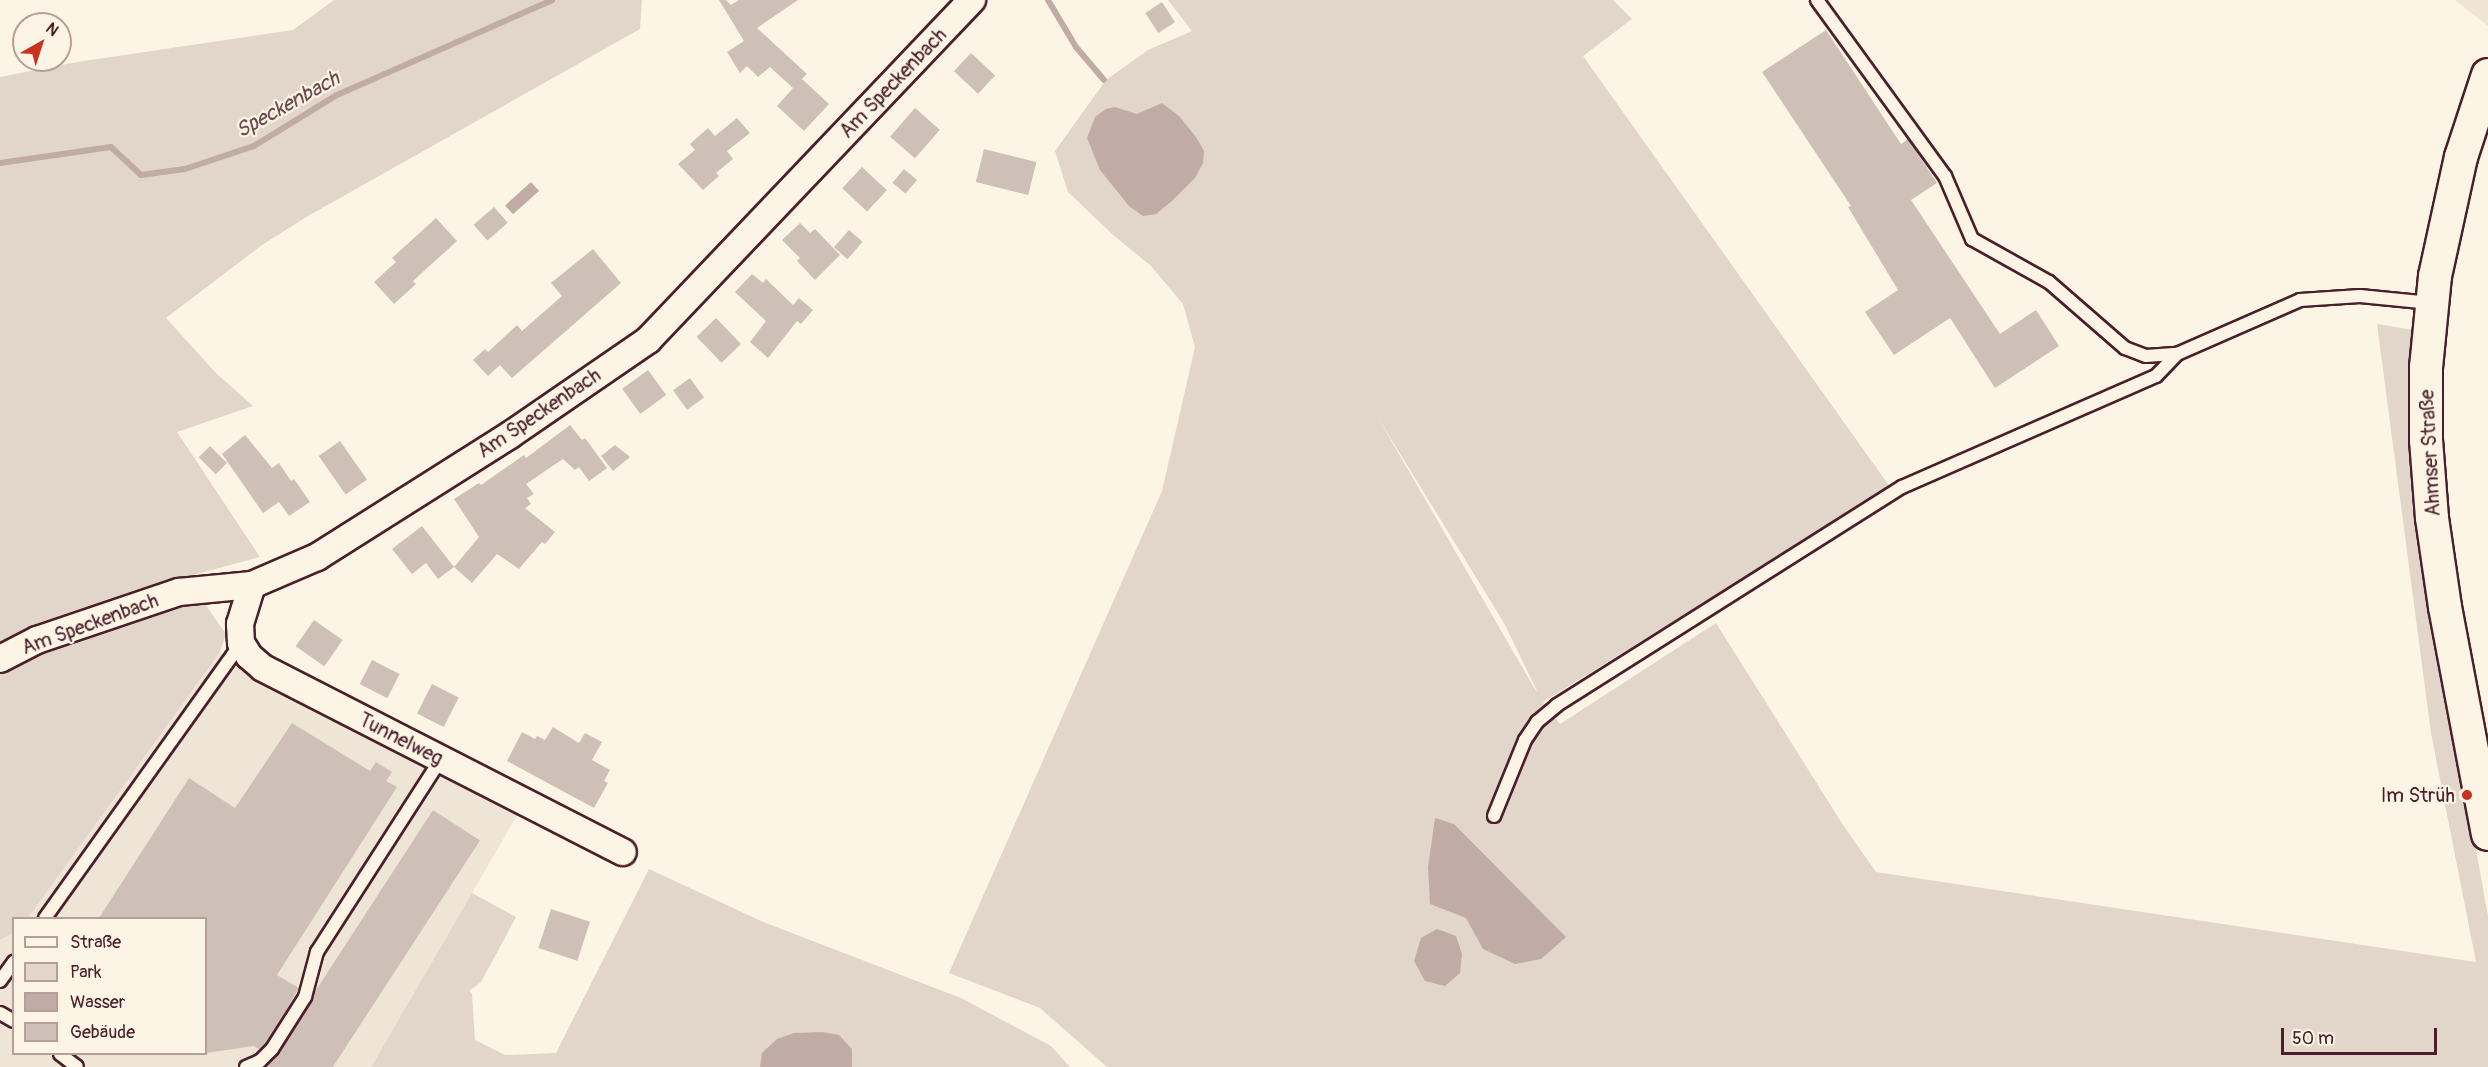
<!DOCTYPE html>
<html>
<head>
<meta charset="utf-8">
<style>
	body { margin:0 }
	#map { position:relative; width:2488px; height:1067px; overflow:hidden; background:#fcf5e5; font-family:Pangolin,sans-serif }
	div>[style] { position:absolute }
	.built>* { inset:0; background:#eee5d7 }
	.green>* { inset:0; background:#e2d5ca }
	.water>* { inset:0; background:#c0aca5; transform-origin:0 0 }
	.stream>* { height:6px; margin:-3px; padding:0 3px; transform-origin:3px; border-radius:3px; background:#c0aca5 }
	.building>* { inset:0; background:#cfc0b7; transform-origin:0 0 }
	.roads { filter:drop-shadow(2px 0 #4a1f2b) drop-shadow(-2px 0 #4a1f2b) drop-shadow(0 2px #4a1f2b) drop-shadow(0 -2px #4a1f2b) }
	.service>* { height:12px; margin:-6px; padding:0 6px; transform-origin:6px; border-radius:6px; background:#fcf5e5 }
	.minor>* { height:26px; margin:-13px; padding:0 13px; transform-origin:13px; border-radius:13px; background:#fcf5e5 }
	.tertiary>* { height:32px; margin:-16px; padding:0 16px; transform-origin:16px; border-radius:16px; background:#fcf5e5 }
	.dots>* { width:16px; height:16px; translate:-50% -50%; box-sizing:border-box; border:3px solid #fcf5e5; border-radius:50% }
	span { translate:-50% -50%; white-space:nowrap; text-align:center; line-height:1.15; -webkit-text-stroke:4.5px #fcf5e5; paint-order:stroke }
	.street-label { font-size:20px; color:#4a1f2b }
	.poi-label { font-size:20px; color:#4a1f2b }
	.right { translate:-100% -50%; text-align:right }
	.water-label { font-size:21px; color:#6d4950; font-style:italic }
	.legend { position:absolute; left:12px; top:917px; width:195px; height:138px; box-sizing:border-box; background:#fcf5e5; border:2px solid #b59f9b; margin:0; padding:8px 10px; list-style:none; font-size:18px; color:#4a1f2b }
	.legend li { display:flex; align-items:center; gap:12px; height:30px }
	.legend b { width:30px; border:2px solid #b59f9b }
	.north { position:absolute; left:12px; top:12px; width:60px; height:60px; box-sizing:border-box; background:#fcf5e5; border:2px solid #b59f9b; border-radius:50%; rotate:39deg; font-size:16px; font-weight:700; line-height:24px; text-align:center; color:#4a1f2b }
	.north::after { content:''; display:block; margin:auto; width:21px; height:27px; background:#c8321e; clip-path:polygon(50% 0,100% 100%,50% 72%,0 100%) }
	.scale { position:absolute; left:2281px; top:1028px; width:156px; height:27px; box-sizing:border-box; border:3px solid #4a1f2b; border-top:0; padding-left:8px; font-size:18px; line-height:21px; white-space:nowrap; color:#4a1f2b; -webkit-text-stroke:4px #fcf5e5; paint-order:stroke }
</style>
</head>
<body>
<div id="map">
	<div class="built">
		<div style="clip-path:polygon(2455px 0,2488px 0,2488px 26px)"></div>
		<div style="clip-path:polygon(220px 652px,519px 812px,371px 1067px,0 1067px,0 940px,13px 933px,14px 1054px,206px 1054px,206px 918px,28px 918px)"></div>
	</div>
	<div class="green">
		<div style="clip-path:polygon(334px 0,642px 0,640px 29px,308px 216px,262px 245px,166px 318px,216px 373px,253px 406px,177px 432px,260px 557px,186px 577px,226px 634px,220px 652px,28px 918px,14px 918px,13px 933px,0 940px,0 77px,77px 62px,293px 30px)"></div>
		<div style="clip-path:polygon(evenodd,1168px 0,1613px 0,1632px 19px,1583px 56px,1890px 487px,1543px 702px,1560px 724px,1716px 623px,1843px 825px,1876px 872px,2476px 962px,2431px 733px,2377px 324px,2413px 330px,2414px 505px,2488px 916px,2488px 1067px,1107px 1067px,1040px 1008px,949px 973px,1162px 491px,1195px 347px,1183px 304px,1151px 266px,1112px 234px,1068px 192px,1055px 151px,1106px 80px,1148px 50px,1192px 31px,1168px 0,1377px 416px,1504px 623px,1537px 691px,1536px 691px,1377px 416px)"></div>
		<div style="clip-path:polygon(649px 869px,761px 921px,961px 998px,1051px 1046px,1070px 1067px,371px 1067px,472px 893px,516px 917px,481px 982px,469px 991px,472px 994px,475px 1040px,505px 1055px,556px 1053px)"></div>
	</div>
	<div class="water">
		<div style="clip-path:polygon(1162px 103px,1179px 116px,1196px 137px,1204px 151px,1203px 163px,1195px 178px,1172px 201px,1156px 214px,1143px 216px,1129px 206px,1100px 170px,1087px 138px,1095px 117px,1106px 109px,1115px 107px,1137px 114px)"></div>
		<div style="left:531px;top:182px;width:12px;height:35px;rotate:48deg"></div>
		<div style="clip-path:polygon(1435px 818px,1454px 824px,1566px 937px,1541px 959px,1515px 964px,1483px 949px,1466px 918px,1430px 904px,1428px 867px)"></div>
		<div style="clip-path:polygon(1437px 929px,1456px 936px,1462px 954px,1460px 973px,1445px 986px,1425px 981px,1414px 961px,1421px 938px)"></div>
		<div style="clip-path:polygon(822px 1032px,839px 1035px,852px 1049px,852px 1067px,760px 1067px,762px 1053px,777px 1039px,794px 1033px)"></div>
	</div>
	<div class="stream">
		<div style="left:1048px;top:0;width:55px;rotate:59.2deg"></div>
		<div style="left:1076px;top:47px;width:43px;rotate:49.7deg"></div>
		<div style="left:0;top:163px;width:112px;rotate:-8.2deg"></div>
		<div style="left:111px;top:147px;width:41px;rotate:43deg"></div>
		<div style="left:141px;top:175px;width:44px;rotate:-7.8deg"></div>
		<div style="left:185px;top:169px;width:73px;rotate:-18.4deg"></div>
		<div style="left:254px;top:146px;width:97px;rotate:-31.6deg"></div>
		<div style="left:337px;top:95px;width:235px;rotate:-23.8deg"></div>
	</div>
	<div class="building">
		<div style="clip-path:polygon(719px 0,726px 0,731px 5px,739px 0,798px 0,757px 28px,807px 74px,802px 79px,829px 104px,804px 131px,777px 106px,793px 88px,770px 67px,758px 77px,747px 66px,740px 73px,727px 52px,744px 41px)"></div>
		<div style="left:1162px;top:2px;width:24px;height:20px;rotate:57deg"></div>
		<div style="clip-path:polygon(1826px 30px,1901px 144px,1908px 139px,1937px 183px,1911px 200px,2000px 334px,2036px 310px,2059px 346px,1995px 388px,1950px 318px,1894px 355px,1865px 312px,1898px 290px,1848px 207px,1851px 206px,1762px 72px)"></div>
		<div style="left:971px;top:53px;width:33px;height:25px;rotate:43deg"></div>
		<div style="left:915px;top:108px;width:33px;height:38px;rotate:41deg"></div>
		<div style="clip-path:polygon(737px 118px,750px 133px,727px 151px,733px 159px,716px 173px,719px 176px,703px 190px,678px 164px,695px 150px,690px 144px,708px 128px,715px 136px)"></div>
		<div style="left:984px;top:149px;width:54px;height:34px;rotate:14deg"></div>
		<div style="left:862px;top:167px;width:34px;height:29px;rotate:43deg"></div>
		<div style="left:904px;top:169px;width:17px;height:18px;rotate:40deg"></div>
		<div style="left:494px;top:207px;width:21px;height:27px;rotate:49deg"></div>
		<div style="clip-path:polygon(436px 218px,457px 241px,413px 281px,416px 284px,394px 304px,374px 282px,396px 262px,392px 258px)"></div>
		<div style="clip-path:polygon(800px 223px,810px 233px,815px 229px,840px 255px,815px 280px,797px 261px,800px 258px,782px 240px)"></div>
		<div style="left:849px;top:230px;width:18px;height:23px;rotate:41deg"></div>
		<div style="clip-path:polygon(593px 249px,621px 283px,512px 378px,500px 365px,488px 376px,473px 360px,485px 349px,488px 352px,517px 325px,522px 331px,562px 296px,551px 283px)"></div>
		<div style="clip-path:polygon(752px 274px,763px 283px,766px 279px,793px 305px,799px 298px,813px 310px,801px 324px,797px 321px,768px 358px,750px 342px,766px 321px,735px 292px)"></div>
		<div style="left:716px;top:318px;width:36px;height:27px;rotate:46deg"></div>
		<div style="left:648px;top:370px;width:31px;height:32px;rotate:54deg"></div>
		<div style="left:690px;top:378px;width:24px;height:21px;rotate:54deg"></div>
		<div style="clip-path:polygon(570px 425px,582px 440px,585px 438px,607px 468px,589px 481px,579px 467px,575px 470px,563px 459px,526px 484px,534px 494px,527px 498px,531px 504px,525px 508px,555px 532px,545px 544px,542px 542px,519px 569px,497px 554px,472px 583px,454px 567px,438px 579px,426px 563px,412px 574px,392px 549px,422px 526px,454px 567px,479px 537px,454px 499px,479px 483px,481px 485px,524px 455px,526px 458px)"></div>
		<div style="clip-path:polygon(245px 435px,272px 468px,279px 463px,291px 481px,294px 479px,310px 502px,289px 516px,279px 502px,263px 513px,222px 454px)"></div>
		<div style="left:340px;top:441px;width:47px;height:26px;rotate:55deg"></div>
		<div style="clip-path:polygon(615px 445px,630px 457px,613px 471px,601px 456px)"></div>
		<div style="left:210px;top:446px;width:24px;height:16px;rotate:45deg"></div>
		<div style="left:314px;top:620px;width:35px;height:32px;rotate:35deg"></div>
		<div style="left:372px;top:660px;width:31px;height:27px;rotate:27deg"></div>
		<div style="left:432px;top:684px;width:30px;height:33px;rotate:27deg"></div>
		<div style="clip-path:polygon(292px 723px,370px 771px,376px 762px,392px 772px,386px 781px,397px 787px,277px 975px,299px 988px,266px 1044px,260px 1050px,254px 1046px,206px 1053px,206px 918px,99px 918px,189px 778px,235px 808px)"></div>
		<div style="clip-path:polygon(553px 727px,579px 743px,585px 733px,602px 742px,592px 760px,610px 770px,604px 781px,608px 783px,594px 808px,507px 761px,522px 732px,535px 739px,537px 736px,545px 740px)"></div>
		<div style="left:433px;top:810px;width:56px;height:305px;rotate:33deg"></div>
		<div style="left:551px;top:909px;width:41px;height:41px;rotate:18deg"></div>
	</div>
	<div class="roads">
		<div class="service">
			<div style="left:1817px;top:0;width:218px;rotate:54deg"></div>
			<div style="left:1945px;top:176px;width:69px;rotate:66.8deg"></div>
			<div style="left:1972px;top:239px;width:88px;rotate:29.2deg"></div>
			<div style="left:2049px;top:282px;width:101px;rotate:41deg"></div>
			<div style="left:2125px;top:348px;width:22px;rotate:21deg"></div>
			<div style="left:2146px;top:356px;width:31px;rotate:-4deg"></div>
			<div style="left:1494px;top:816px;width:82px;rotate:-67.8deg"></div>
			<div style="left:1525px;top:740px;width:22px;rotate:-56deg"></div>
			<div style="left:1537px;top:722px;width:26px;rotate:-40deg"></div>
			<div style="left:1557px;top:705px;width:408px;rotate:-32.3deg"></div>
			<div style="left:1902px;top:487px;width:277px;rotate:-23.6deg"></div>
			<div style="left:2156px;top:376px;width:30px;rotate:-46deg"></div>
			<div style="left:2177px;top:354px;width:134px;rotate:-23.7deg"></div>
			<div style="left:2300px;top:300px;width:60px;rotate:-3.8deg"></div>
			<div style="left:2360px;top:296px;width:71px;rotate:5.6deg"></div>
			<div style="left:45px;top:918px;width:338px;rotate:-54.5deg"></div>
			<div style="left:0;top:981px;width:24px;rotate:-54deg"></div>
			<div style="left:0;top:1013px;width:16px;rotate:30deg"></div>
			<div style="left:60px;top:1054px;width:21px;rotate:37deg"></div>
			<div style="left:246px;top:1067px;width:15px;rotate:-23deg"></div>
			<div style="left:260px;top:1061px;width:17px;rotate:-45deg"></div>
			<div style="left:272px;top:1049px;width:62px;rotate:-57.6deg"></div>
			<div style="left:305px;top:997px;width:47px;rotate:-75.1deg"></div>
			<div style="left:317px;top:952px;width:229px;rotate:-57.3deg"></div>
		</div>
		<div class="minor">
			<div style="left:252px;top:585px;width:41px;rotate:107.1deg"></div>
			<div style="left:240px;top:624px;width:19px;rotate:87deg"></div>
			<div style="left:241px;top:643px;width:15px;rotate:58deg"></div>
			<div style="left:249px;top:656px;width:18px;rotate:41deg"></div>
			<div style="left:263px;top:668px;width:404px;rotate:27.1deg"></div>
			<div style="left:0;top:659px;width:42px;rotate:-27.2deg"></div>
			<div style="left:37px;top:640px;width:150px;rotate:-18.7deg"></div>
			<div style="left:179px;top:592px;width:73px;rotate:-5.5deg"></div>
			<div style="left:252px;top:585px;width:71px;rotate:-23.3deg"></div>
			<div style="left:317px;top:557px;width:228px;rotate:-32.3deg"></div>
			<div style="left:510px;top:435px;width:168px;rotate:-34.5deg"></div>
			<div style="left:648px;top:340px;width:470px;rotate:-46.4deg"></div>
		</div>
		<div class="tertiary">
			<div style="left:2488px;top:75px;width:86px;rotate:108.2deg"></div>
			<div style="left:2461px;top:157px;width:122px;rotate:102.3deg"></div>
			<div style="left:2435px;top:276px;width:91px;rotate:95.6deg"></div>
			<div style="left:2426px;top:367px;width:73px;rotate:90deg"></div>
			<div style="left:2426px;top:440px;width:78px;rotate:85.6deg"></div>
			<div style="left:2432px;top:518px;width:90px;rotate:81.7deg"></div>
			<div style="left:2445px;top:607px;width:231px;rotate:79.3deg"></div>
		</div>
	</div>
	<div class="dots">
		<div style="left:2467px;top:795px;background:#c8321e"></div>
	</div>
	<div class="street-label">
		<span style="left:893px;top:83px;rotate:-46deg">Am Speckenbach</span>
		<span style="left:539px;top:413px;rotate:-34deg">Am Speckenbach</span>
		<span style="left:2430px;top:453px;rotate:-93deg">Ahmser Straße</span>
		<span style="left:90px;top:624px;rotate:-20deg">Am Speckenbach</span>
		<span style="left:401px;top:739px;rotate:27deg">Tunnelweg</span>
	</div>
	<div class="poi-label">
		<span class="right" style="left:2455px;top:795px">Im Strüh</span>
	</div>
	<div class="water-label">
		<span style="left:288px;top:105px;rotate:-29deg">Speckenbach</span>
	</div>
	<ul class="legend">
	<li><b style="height:8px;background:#fcf5e5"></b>Straße</li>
	<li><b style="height:16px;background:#e2d5ca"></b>Park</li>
	<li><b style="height:16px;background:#c0aca5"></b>Wasser</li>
	<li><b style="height:16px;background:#cfc0b7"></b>Gebäude</li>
	</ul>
	<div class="north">N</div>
	<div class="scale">50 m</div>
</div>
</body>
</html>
